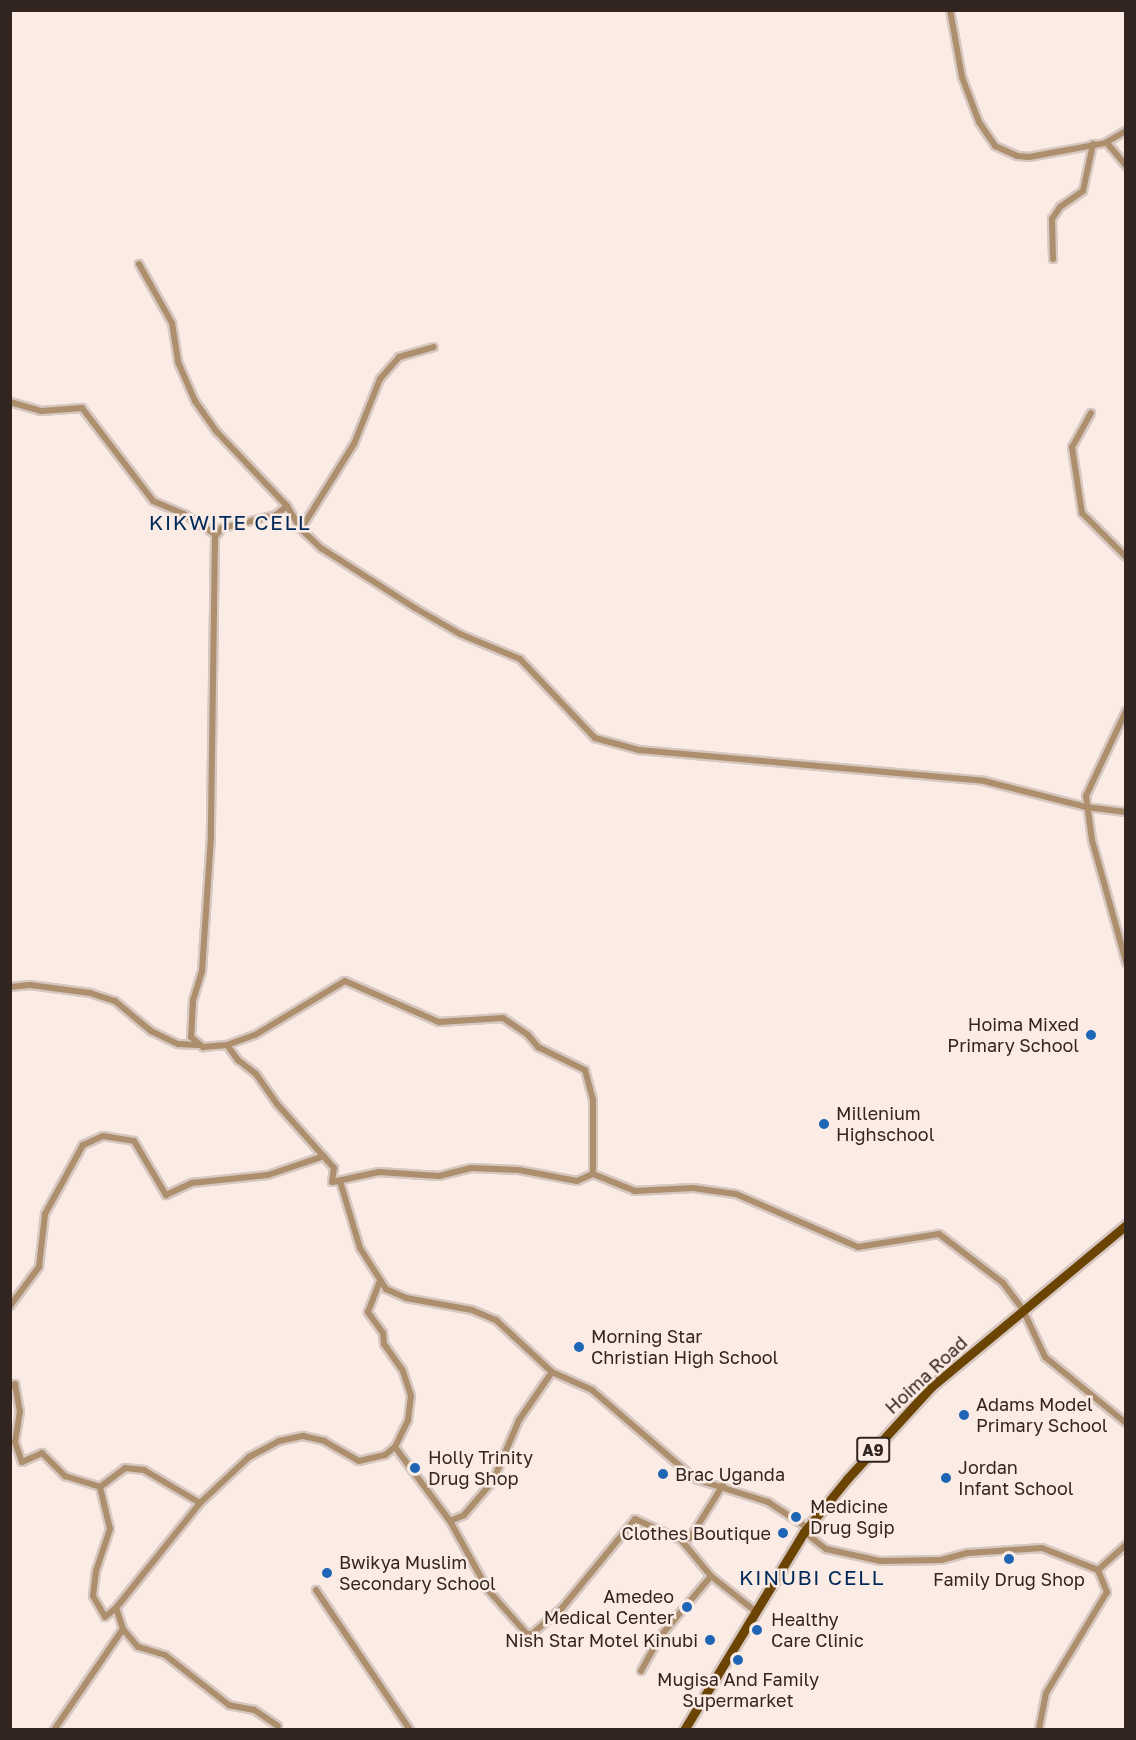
<!DOCTYPE html>
<html>
<head>
<meta charset="utf-8">
<style>
	body { margin:0 }
	#map { position:relative; width:1136px; height:1740px; overflow:hidden; background:#fbebe5; font-family:"Golos Text",sans-serif }
	div>[style] { position:absolute }
	.roads { filter:drop-shadow(2px 0 #d7c7c1) drop-shadow(-2px 0 #d7c7c1) drop-shadow(0 2px #d7c7c1) drop-shadow(0 -2px #d7c7c1) }
	.minor>* { height:6px; margin:-3px; padding:0 3px; transform-origin:3px; border-radius:3px; background:#ad8f6d }
	.primary>* { height:9px; margin:-4.5px; padding:0 4.5px; transform-origin:4.5px; border-radius:4.5px; background:#6b4302 }
	.dots>* { width:16px; height:16px; translate:-50% -50%; box-sizing:border-box; border:3px solid #fbebe5; border-radius:50% }
	span { translate:-50% -50%; white-space:nowrap; text-align:center; line-height:1.15; -webkit-text-stroke:5px #fbebe5; paint-order:stroke }
	.shield-label span { padding:2px 4px; background:#fbebe5; border:2px solid; border-radius:4px; -webkit-text-stroke-width:0 }
	.shield-label { font-size:16px; color:#32241f; font-weight:700 }
	.poi-label { font-size:18px; color:#32241f }
	.right { translate:-100% -50%; text-align:right }
	.left { translate:0 -50%; text-align:left }
	.street-label { font-size:18px; color:#32241f }
	.quarter-label { font-size:21px; color:#00295a; letter-spacing:1.5px }
	.frame { position:absolute; inset:0; border:12px solid #32241f; pointer-events:none }
</style>
</head>
<body>
<div id="map">
	<div class="roads">
		<div class="minor">
			<div style="left:950px;top:10px;width:68px;rotate:79.8deg"></div>
			<div style="left:962px;top:77px;width:48px;rotate:69.3deg"></div>
			<div style="left:979px;top:122px;width:29px;rotate:56deg"></div>
			<div style="left:995px;top:146px;width:24px;rotate:24deg"></div>
			<div style="left:1017px;top:156px;width:12px;rotate:5deg"></div>
			<div style="left:1029px;top:157px;width:77px;rotate:-10.4deg"></div>
			<div style="left:1105px;top:143px;width:24px;rotate:-30deg"></div>
			<div style="left:1107px;top:143px;width:30px;rotate:50deg"></div>
			<div style="left:1053px;top:259px;width:40px;rotate:-91.4deg"></div>
			<div style="left:1052px;top:219px;width:14px;rotate:-56deg"></div>
			<div style="left:1060px;top:207px;width:28px;rotate:-35deg"></div>
			<div style="left:1083px;top:191px;width:48px;rotate:-78deg"></div>
			<div style="left:139px;top:264px;width:68px;rotate:60.8deg"></div>
			<div style="left:172px;top:323px;width:39px;rotate:81deg"></div>
			<div style="left:178px;top:362px;width:43px;rotate:66.4deg"></div>
			<div style="left:195px;top:401px;width:38px;rotate:55deg"></div>
			<div style="left:217px;top:432px;width:102px;rotate:46.6deg"></div>
			<div style="left:287px;top:506px;width:27px;rotate:59deg"></div>
			<div style="left:301px;top:529px;width:28px;rotate:44deg"></div>
			<div style="left:321px;top:548px;width:112px;rotate:32.6deg"></div>
			<div style="left:415px;top:608px;width:52px;rotate:30deg"></div>
			<div style="left:460px;top:634px;width:65px;rotate:22.6deg"></div>
			<div style="left:520px;top:659px;width:109px;rotate:46.5deg"></div>
			<div style="left:595px;top:738px;width:46px;rotate:15.3deg"></div>
			<div style="left:639px;top:750px;width:346px;rotate:5.1deg"></div>
			<div style="left:984px;top:781px;width:105px;rotate:14.3deg"></div>
			<div style="left:1086px;top:807px;width:40px;rotate:7.1deg"></div>
			<div style="left:10px;top:402px;width:32px;rotate:16deg"></div>
			<div style="left:41px;top:411px;width:41px;rotate:-4.2deg"></div>
			<div style="left:82px;top:408px;width:117px;rotate:52.6deg"></div>
			<div style="left:153px;top:501px;width:34px;rotate:23deg"></div>
			<div style="left:184px;top:514px;width:38px;rotate:33deg"></div>
			<div style="left:1091px;top:413px;width:39px;rotate:119deg"></div>
			<div style="left:1072px;top:447px;width:67px;rotate:81.4deg"></div>
			<div style="left:1082px;top:513px;width:62px;rotate:45deg"></div>
			<div style="left:287px;top:506px;width:14px;rotate:141deg"></div>
			<div style="left:276px;top:515px;width:56px;rotate:166.5deg"></div>
			<div style="left:222px;top:528px;width:11px;rotate:128deg"></div>
			<div style="left:215px;top:537px;width:299px;rotate:90.8deg"></div>
			<div style="left:211px;top:836px;width:135px;rotate:93.8deg"></div>
			<div style="left:202px;top:971px;width:31px;rotate:107deg"></div>
			<div style="left:193px;top:1001px;width:36px;rotate:93deg"></div>
			<div style="left:191px;top:1037px;width:16px;rotate:40deg"></div>
			<div style="left:203px;top:1047px;width:24px;rotate:-5deg"></div>
			<div style="left:227px;top:1045px;width:19px;rotate:54deg"></div>
			<div style="left:238px;top:1060px;width:23px;rotate:38deg"></div>
			<div style="left:256px;top:1074px;width:37px;rotate:55deg"></div>
			<div style="left:277px;top:1104px;width:86px;rotate:48.3deg"></div>
			<div style="left:334px;top:1168px;width:14px;rotate:98deg"></div>
			<div style="left:332px;top:1182px;width:8px;rotate:-7deg"></div>
			<div style="left:340px;top:1181px;width:70px;rotate:73.4deg"></div>
			<div style="left:360px;top:1248px;width:49px;rotate:57.6deg"></div>
			<div style="left:386px;top:1289px;width:22px;rotate:24deg"></div>
			<div style="left:406px;top:1298px;width:67px;rotate:10.3deg"></div>
			<div style="left:472px;top:1310px;width:26px;rotate:23deg"></div>
			<div style="left:496px;top:1320px;width:76px;rotate:42.9deg"></div>
			<div style="left:552px;top:1372px;width:44px;rotate:24.2deg"></div>
			<div style="left:592px;top:1390px;width:136px;rotate:40.8deg"></div>
			<div style="left:695px;top:1479px;width:77px;rotate:17.5deg"></div>
			<div style="left:768px;top:1502px;width:48px;rotate:33deg"></div>
			<div style="left:301px;top:529px;width:100px;rotate:-58.1deg"></div>
			<div style="left:354px;top:444px;width:70px;rotate:-68.2deg"></div>
			<div style="left:380px;top:379px;width:29px;rotate:-49deg"></div>
			<div style="left:399px;top:357px;width:36px;rotate:-16deg"></div>
			<div style="left:1126px;top:711px;width:94px;rotate:115.2deg"></div>
			<div style="left:1086px;top:796px;width:44px;rotate:82.2deg"></div>
			<div style="left:1092px;top:840px;width:127px;rotate:74.4deg"></div>
			<div style="left:10px;top:987px;width:20px;rotate:-6deg"></div>
			<div style="left:30px;top:985px;width:61px;rotate:7.6deg"></div>
			<div style="left:90px;top:993px;width:26px;rotate:18deg"></div>
			<div style="left:115px;top:1001px;width:47px;rotate:39.8deg"></div>
			<div style="left:151px;top:1031px;width:30px;rotate:26deg"></div>
			<div style="left:178px;top:1044px;width:20px;rotate:3deg"></div>
			<div style="left:227px;top:1045px;width:30px;rotate:-20deg"></div>
			<div style="left:255px;top:1035px;width:105px;rotate:-31deg"></div>
			<div style="left:345px;top:981px;width:103px;rotate:23.6deg"></div>
			<div style="left:439px;top:1022px;width:64px;rotate:-3.6deg"></div>
			<div style="left:503px;top:1018px;width:30px;rotate:34deg"></div>
			<div style="left:528px;top:1035px;width:16px;rotate:50deg"></div>
			<div style="left:538px;top:1047px;width:52px;rotate:26.1deg"></div>
			<div style="left:585px;top:1070px;width:31px;rotate:75deg"></div>
			<div style="left:593px;top:1100px;width:74px;rotate:90deg"></div>
			<div style="left:337px;top:1181px;width:43px;rotate:-12.1deg"></div>
			<div style="left:379px;top:1172px;width:60px;rotate:3.8deg"></div>
			<div style="left:439px;top:1176px;width:33px;rotate:-14deg"></div>
			<div style="left:471px;top:1168px;width:48px;rotate:2.4deg"></div>
			<div style="left:519px;top:1170px;width:59px;rotate:10.7deg"></div>
			<div style="left:577px;top:1181px;width:17px;rotate:-24deg"></div>
			<div style="left:593px;top:1174px;width:45px;rotate:22deg"></div>
			<div style="left:635px;top:1191px;width:58px;rotate:-3deg"></div>
			<div style="left:693px;top:1188px;width:43px;rotate:7.9deg"></div>
			<div style="left:736px;top:1194px;width:133px;rotate:23.5deg"></div>
			<div style="left:858px;top:1247px;width:82px;rotate:-9.1deg"></div>
			<div style="left:939px;top:1234px;width:81px;rotate:37.4deg"></div>
			<div style="left:1003px;top:1283px;width:34px;rotate:53deg"></div>
			<div style="left:1023px;top:1310px;width:52px;rotate:64.9deg"></div>
			<div style="left:1045px;top:1357px;width:104px;rotate:39.2deg"></div>
			<div style="left:10px;top:1306px;width:49px;rotate:-53.4deg"></div>
			<div style="left:39px;top:1267px;width:53px;rotate:-83.5deg"></div>
			<div style="left:45px;top:1214px;width:79px;rotate:-61.2deg"></div>
			<div style="left:83px;top:1145px;width:22px;rotate:-24deg"></div>
			<div style="left:103px;top:1136px;width:31px;rotate:9deg"></div>
			<div style="left:134px;top:1141px;width:63px;rotate:59.3deg"></div>
			<div style="left:166px;top:1195px;width:29px;rotate:-25deg"></div>
			<div style="left:192px;top:1183px;width:76px;rotate:-6deg"></div>
			<div style="left:268px;top:1175px;width:59px;rotate:-18.7deg"></div>
			<div style="left:10px;top:1387px;width:6px;rotate:-31deg"></div>
			<div style="left:15px;top:1384px;width:27px;rotate:80deg"></div>
			<div style="left:20px;top:1411px;width:31px;rotate:99deg"></div>
			<div style="left:15px;top:1442px;width:21px;rotate:71deg"></div>
			<div style="left:22px;top:1462px;width:22px;rotate:-24deg"></div>
			<div style="left:42px;top:1453px;width:33px;rotate:45deg"></div>
			<div style="left:65px;top:1476px;width:37px;rotate:17deg"></div>
			<div style="left:100px;top:1487px;width:31px;rotate:-37deg"></div>
			<div style="left:125px;top:1468px;width:19px;rotate:6deg"></div>
			<div style="left:144px;top:1470px;width:65px;rotate:30.5deg"></div>
			<div style="left:395px;top:1447px;width:92px;rotate:53.4deg"></div>
			<div style="left:450px;top:1521px;width:79px;rotate:61.2deg"></div>
			<div style="left:488px;top:1590px;width:59px;rotate:48.4deg"></div>
			<div style="left:527px;top:1634px;width:5px"></div>
			<div style="left:532px;top:1634px;width:40px;rotate:-41deg"></div>
			<div style="left:562px;top:1608px;width:115px;rotate:-50.6deg"></div>
			<div style="left:635px;top:1519px;width:51px;rotate:24.5deg"></div>
			<div style="left:723px;top:1485px;width:62px;rotate:121.9deg"></div>
			<div style="left:690px;top:1538px;width:9px;rotate:167deg"></div>
			<div style="left:681px;top:1540px;width:47px;rotate:50.2deg"></div>
			<div style="left:711px;top:1576px;width:56px;rotate:38.5deg"></div>
			<div style="left:100px;top:1487px;width:43px;rotate:76.6deg"></div>
			<div style="left:110px;top:1529px;width:44px;rotate:108.4deg"></div>
			<div style="left:96px;top:1571px;width:25px;rotate:97deg"></div>
			<div style="left:93px;top:1596px;width:24px;rotate:60deg"></div>
			<div style="left:105px;top:1617px;width:14px;rotate:-39deg"></div>
			<div style="left:450px;top:1521px;width:15px;rotate:-23deg"></div>
			<div style="left:464px;top:1515px;width:45px;rotate:-49.5deg"></div>
			<div style="left:493px;top:1481px;width:66px;rotate:-66.9deg"></div>
			<div style="left:519px;top:1420px;width:58px;rotate:-55.5deg"></div>
			<div style="left:804px;top:1532px;width:28px;rotate:38deg"></div>
			<div style="left:826px;top:1549px;width:55px;rotate:12.5deg"></div>
			<div style="left:880px;top:1561px;width:61px;rotate:-0.9deg"></div>
			<div style="left:941px;top:1560px;width:28px;rotate:-15deg"></div>
			<div style="left:968px;top:1553px;width:74px;rotate:-3.9deg"></div>
			<div style="left:1042px;top:1548px;width:60px;rotate:21.4deg"></div>
			<div style="left:1098px;top:1570px;width:24px;rotate:68deg"></div>
			<div style="left:1107px;top:1592px;width:118px;rotate:121.1deg"></div>
			<div style="left:1046px;top:1693px;width:38px;rotate:101deg"></div>
			<div style="left:1098px;top:1570px;width:38px;rotate:-42deg"></div>
			<div style="left:316px;top:1590px;width:169px;rotate:56.1deg"></div>
			<div style="left:641px;top:1671px;width:38px;rotate:-61deg"></div>
			<div style="left:659px;top:1638px;width:81px;rotate:-50deg"></div>
			<div style="left:278px;top:1726px;width:29px;rotate:-146deg"></div>
			<div style="left:254px;top:1710px;width:25px;rotate:-169deg"></div>
			<div style="left:229px;top:1705px;width:81px;rotate:-142deg"></div>
			<div style="left:165px;top:1655px;width:28px;rotate:-163deg"></div>
			<div style="left:138px;top:1647px;width:23px;rotate:-130deg"></div>
			<div style="left:123px;top:1629px;width:22px;rotate:-108deg"></div>
			<div style="left:116px;top:1608px;width:134px;rotate:-51.3deg"></div>
			<div style="left:200px;top:1503px;width:67px;rotate:-43.2deg"></div>
			<div style="left:249px;top:1457px;width:34px;rotate:-28deg"></div>
			<div style="left:279px;top:1441px;width:25px;rotate:-12deg"></div>
			<div style="left:303px;top:1436px;width:22px;rotate:13deg"></div>
			<div style="left:324px;top:1441px;width:40px;rotate:29.7deg"></div>
			<div style="left:359px;top:1461px;width:27px;rotate:-13deg"></div>
			<div style="left:385px;top:1455px;width:13px;rotate:-39deg"></div>
			<div style="left:395px;top:1447px;width:30px;rotate:-64deg"></div>
			<div style="left:408px;top:1420px;width:24px;rotate:-83deg"></div>
			<div style="left:411px;top:1396px;width:26px;rotate:-108deg"></div>
			<div style="left:403px;top:1371px;width:33px;rotate:-125deg"></div>
			<div style="left:384px;top:1344px;width:11px;rotate:-95deg"></div>
			<div style="left:383px;top:1333px;width:26px;rotate:-126deg"></div>
			<div style="left:368px;top:1312px;width:33px;rotate:-69deg"></div>
			<div style="left:54px;top:1730px;width:122px;rotate:-55.7deg"></div>
		</div>
		<div class="primary">
			<div style="left:684px;top:1730px;width:232px;rotate:-58.8deg"></div>
			<div style="left:804px;top:1532px;width:68px;rotate:-50.9deg"></div>
			<div style="left:847px;top:1479px;width:125px;rotate:-47.6deg"></div>
			<div style="left:931px;top:1387px;width:254px;rotate:-39.7deg"></div>
		</div>
	</div>
	<div class="dots">
		<div style="left:1091px;top:1035px;background:#1f65b5"></div>
		<div style="left:824px;top:1124px;background:#1f65b5"></div>
		<div style="left:579px;top:1347px;background:#1f65b5"></div>
		<div style="left:964px;top:1415px;background:#1f65b5"></div>
		<div style="left:415px;top:1468px;background:#1f65b5"></div>
		<div style="left:663px;top:1474px;background:#1f65b5"></div>
		<div style="left:946px;top:1478px;background:#1f65b5"></div>
		<div style="left:796px;top:1517px;background:#1f65b5"></div>
		<div style="left:783px;top:1533px;background:#1f65b5"></div>
		<div style="left:1009px;top:1559px;background:#1f65b5"></div>
		<div style="left:327px;top:1573px;background:#1f65b5"></div>
		<div style="left:687px;top:1607px;background:#1f65b5"></div>
		<div style="left:757px;top:1630px;background:#1f65b5"></div>
		<div style="left:710px;top:1640px;background:#1f65b5"></div>
		<div style="left:738px;top:1660px;background:#1f65b5"></div>
	</div>
	<div class="shield-label">
		<span style="left:873px;top:1450px">A9</span>
	</div>
	<div class="poi-label">
		<span class="right" style="left:1079px;top:1035px">Hoima Mixed<br>Primary School</span>
		<span class="left" style="left:836px;top:1124px">Millenium<br>Highschool</span>
		<span class="left" style="left:591px;top:1347px">Morning Star<br>Christian High School</span>
		<span class="left" style="left:976px;top:1415px">Adams Model<br>Primary School</span>
		<span class="left" style="left:428px;top:1468px">Holly Trinity<br>Drug Shop</span>
		<span class="left" style="left:958px;top:1478px">Jordan<br>Infant School</span>
		<span class="left" style="left:675px;top:1474px">Brac Uganda</span>
		<span class="left" style="left:810px;top:1517px">Medicine<br>Drug Sgip</span>
		<span class="right" style="left:771px;top:1533px">Clothes Boutique</span>
		<span class="left" style="left:339px;top:1573px">Bwikya Muslim<br>Secondary School</span>
		<span style="left:1009px;top:1579px">Family Drug Shop</span>
		<span class="right" style="left:674px;top:1607px">Amedeo<br>Medical Center</span>
		<span class="left" style="left:771px;top:1630px">Healthy<br>Care Clinic</span>
		<span class="right" style="left:698px;top:1640px">Nish Star Motel Kinubi</span>
		<span style="left:738px;top:1690px">Mugisa And Family<br>Supermarket</span>
	</div>
	<div class="street-label">
		<span style="left:926px;top:1375px;rotate:-43deg">Hoima Road</span>
	</div>
	<div class="quarter-label">
		<span style="left:230px;top:522px">KIKWITE CELL</span>
		<span style="left:812px;top:1577px">KINUBI CELL</span>
	</div>
	<div class="frame"></div>
</div>
</body>
</html>
